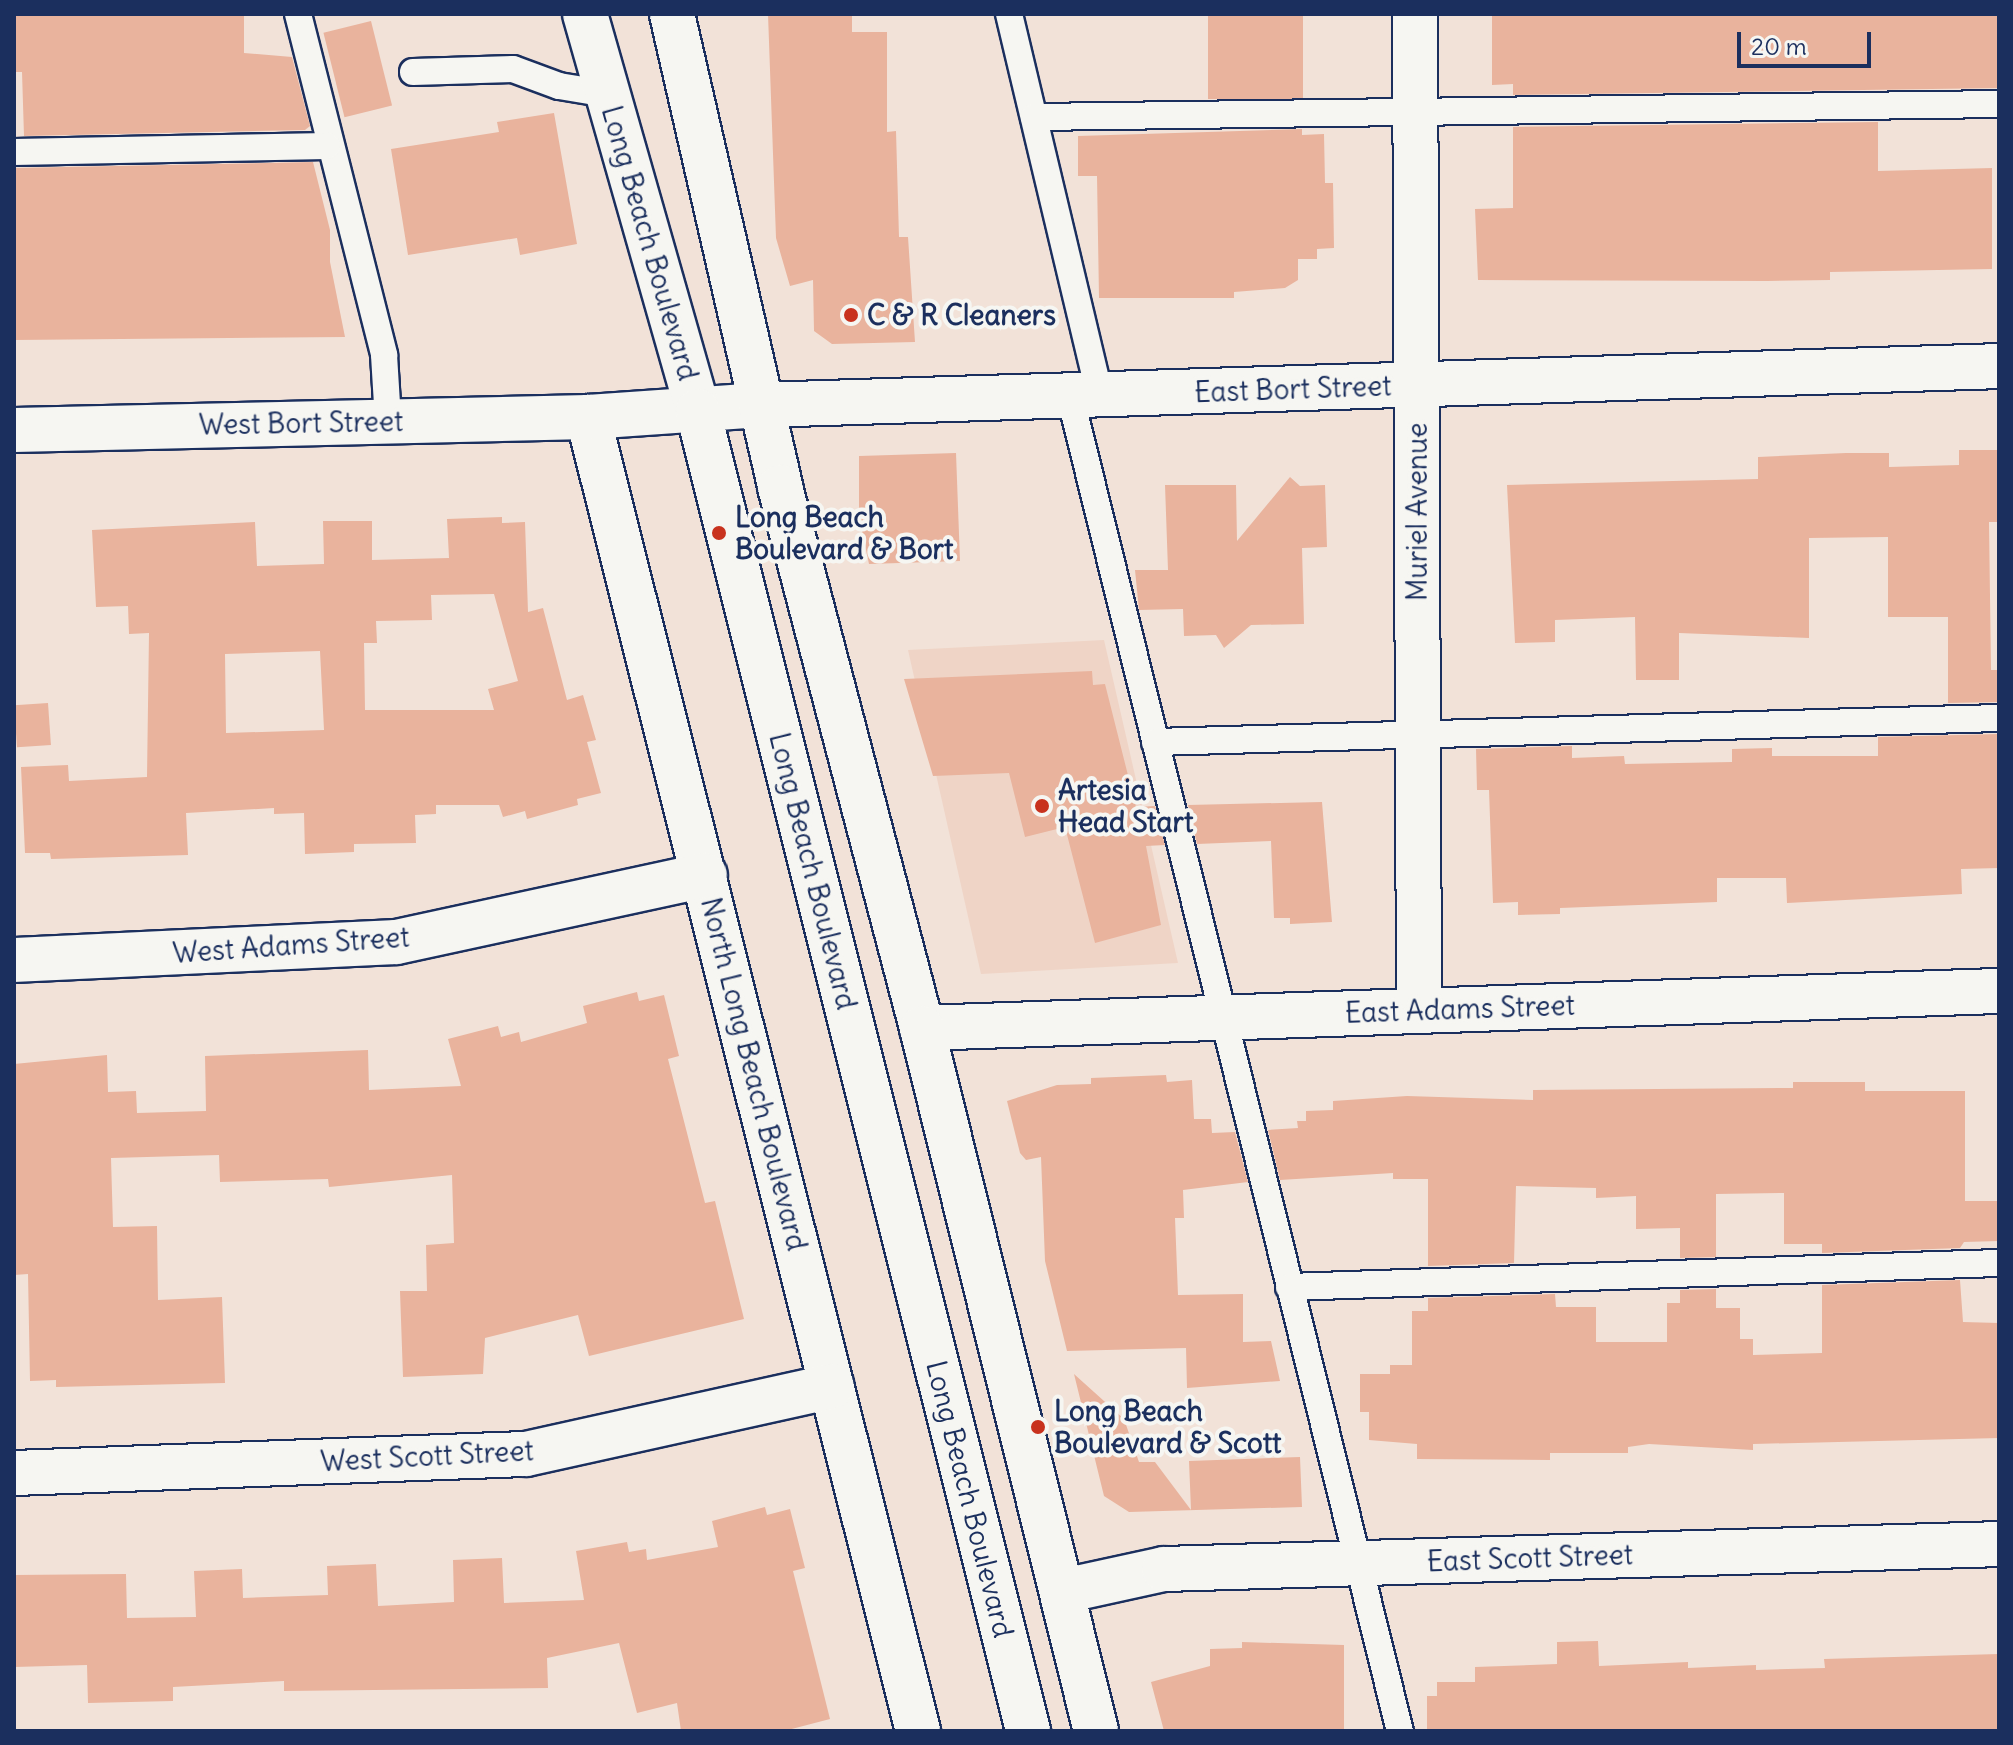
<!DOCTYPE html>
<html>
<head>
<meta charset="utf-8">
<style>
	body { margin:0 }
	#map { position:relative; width:2013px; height:1745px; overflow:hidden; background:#f2e2d8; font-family:Delius,sans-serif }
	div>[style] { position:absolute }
	.built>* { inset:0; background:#efd4c6 }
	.building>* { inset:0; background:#e9b39d; transform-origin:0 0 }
	.roads { filter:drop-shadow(2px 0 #1b2f5e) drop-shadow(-2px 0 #1b2f5e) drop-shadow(0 2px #1b2f5e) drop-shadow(0 -2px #1b2f5e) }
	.service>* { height:26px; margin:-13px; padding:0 13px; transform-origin:13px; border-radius:13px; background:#f6f6f2 }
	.minor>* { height:44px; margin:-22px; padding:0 22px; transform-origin:22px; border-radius:22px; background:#f6f6f2 }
	.primary>* { height:44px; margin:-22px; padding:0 22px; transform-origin:22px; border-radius:22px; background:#f6f6f2 }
	.dots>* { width:22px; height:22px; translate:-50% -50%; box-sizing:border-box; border:4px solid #f6f6f2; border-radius:50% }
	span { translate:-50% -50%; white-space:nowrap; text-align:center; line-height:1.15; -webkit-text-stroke:8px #f6f6f2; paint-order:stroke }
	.street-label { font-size:28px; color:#1b2f5e }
	.poi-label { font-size:28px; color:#1b2f5e; font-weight:700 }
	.left { translate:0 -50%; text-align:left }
	.frame { position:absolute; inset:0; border:16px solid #1b2f5e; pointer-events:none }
	.scale { position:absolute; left:1737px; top:32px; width:134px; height:36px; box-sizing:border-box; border:4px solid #1b2f5e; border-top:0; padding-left:10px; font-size:24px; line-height:28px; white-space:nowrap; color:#1b2f5e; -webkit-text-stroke:6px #f6f6f2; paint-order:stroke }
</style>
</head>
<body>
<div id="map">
	<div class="built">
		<div style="clip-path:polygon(1104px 640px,1178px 963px,981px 974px,908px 650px)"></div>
	</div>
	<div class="building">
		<div style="clip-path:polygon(14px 14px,244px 14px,244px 53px,292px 57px,310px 126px,305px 130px,24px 136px,22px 72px,14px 72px)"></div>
		<div style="clip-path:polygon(768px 14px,852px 14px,852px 32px,887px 32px,887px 132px,896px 131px,899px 237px,908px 237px,915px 342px,832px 344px,814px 331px,813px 280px,790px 286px,776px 238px)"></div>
		<div style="left:1208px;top:14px;width:95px;height:85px"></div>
		<div style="clip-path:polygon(1492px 14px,1999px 14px,1999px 88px,1513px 95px,1513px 84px,1492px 85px)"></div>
		<div style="left:371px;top:21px;width:87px;height:49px;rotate:76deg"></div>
		<div style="clip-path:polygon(554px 113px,577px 244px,520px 255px,517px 238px,408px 255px,391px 149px,499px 132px,497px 122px)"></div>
		<div style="clip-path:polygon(1878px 122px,1878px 171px,1992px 168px,1992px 269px,1830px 272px,1830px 280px,1767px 281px,1478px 280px,1475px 209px,1513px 208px,1513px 127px)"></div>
		<div style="clip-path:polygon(1302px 129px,1302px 135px,1324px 134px,1325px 183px,1333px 183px,1334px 248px,1317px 249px,1317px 259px,1298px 259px,1298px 280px,1285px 288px,1234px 292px,1234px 298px,1099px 298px,1097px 176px,1078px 176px,1078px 136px)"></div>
		<div style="clip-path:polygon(313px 162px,330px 230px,330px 262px,345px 337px,14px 340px,14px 168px)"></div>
		<div style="clip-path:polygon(1959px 450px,1999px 450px,1999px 522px,1989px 522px,1991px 670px,1999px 670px,1999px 702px,1948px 703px,1948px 617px,1888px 617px,1888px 537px,1809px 538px,1809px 638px,1679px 633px,1679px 680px,1636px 680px,1635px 617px,1555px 620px,1555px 642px,1515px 643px,1507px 485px,1758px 479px,1758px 457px,1846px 453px,1889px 453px,1889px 467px,1959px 465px)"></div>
		<div style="clip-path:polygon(956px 453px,960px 561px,869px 564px,859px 516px,859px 456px)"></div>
		<div style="clip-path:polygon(1290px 477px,1300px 486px,1325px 485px,1327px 547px,1302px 548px,1304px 624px,1251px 625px,1224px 648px,1216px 635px,1184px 636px,1183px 609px,1139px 610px,1135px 570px,1168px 570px,1165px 485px,1236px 485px,1237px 541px)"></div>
		<div style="clip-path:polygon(evenodd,502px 517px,502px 523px,525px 522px,528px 612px,543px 608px,567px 700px,583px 695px,596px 740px,587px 742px,601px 793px,577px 799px,578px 805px,527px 819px,525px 811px,503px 817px,499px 805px,436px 805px,436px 814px,415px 815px,416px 843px,354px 844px,354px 852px,305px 854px,304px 813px,274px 814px,274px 808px,186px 813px,188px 855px,51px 859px,50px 853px,25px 853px,21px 767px,68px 765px,69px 781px,147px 777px,149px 633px,129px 634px,128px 606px,96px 607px,92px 530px,255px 522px,257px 566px,324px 564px,323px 521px,372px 521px,372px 560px,449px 558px,447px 519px,502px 517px,494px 594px,518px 681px,488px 689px,494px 710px,365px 710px,364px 643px,377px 643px,376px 621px,432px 620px,431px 595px,494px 594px,502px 517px,320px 651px,324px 730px,226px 733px,225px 654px,320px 651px)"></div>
		<div style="clip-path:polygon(1092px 671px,1093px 685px,1105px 684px,1136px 807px,1155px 806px,1165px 845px,1146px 846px,1161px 925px,1095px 943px,1065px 827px,1025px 837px,1009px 773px,933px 776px,904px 679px)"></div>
		<div style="left:48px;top:703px;width:42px;height:34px;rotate:86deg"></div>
		<div style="clip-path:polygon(1999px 734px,1999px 868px,1961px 869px,1962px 894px,1787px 903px,1786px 878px,1717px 878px,1717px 902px,1560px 908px,1560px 914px,1518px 915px,1518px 902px,1493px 903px,1489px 790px,1477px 790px,1476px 749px,1572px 746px,1572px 758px,1624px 756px,1625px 764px,1732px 762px,1732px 749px,1772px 748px,1772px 756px,1878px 756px,1878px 737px)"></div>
		<div style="clip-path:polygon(1322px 802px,1332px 922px,1290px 924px,1290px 918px,1274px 918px,1271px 841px,1197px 844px,1188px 805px)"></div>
		<div style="clip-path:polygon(637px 992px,639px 1001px,664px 995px,679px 1056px,668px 1059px,705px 1203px,715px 1201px,744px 1319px,589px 1356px,578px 1315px,485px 1338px,483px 1374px,403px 1377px,400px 1291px,427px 1291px,426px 1245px,454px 1243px,452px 1175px,329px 1187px,328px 1179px,220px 1182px,219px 1155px,111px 1158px,113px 1227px,157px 1226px,158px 1300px,222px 1297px,225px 1383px,56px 1387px,56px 1380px,30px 1381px,28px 1274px,14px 1275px,14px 1064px,107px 1055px,108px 1092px,136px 1091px,137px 1113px,206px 1111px,205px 1056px,368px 1050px,369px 1090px,461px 1086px,448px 1039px,498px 1026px,501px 1037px,519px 1032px,521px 1042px,587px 1023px,583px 1006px)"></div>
		<div style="clip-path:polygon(1166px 1075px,1167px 1082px,1192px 1080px,1194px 1119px,1211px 1119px,1212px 1133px,1235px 1132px,1248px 1182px,1183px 1190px,1184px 1218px,1175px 1218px,1178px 1295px,1243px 1294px,1243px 1342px,1271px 1341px,1280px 1381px,1187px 1388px,1186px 1348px,1067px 1351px,1045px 1261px,1041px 1157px,1026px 1160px,1020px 1153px,1007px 1101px,1057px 1085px,1091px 1084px,1091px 1078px)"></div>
		<div style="clip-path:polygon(1793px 1082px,1865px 1082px,1865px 1091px,1965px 1091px,1965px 1201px,1999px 1201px,1999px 1241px,1964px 1242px,1960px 1248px,1822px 1253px,1822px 1244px,1784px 1244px,1784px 1193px,1716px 1194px,1716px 1257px,1680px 1258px,1680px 1228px,1636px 1229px,1636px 1196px,1596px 1198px,1596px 1188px,1516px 1186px,1514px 1263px,1428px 1266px,1428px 1179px,1393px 1179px,1393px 1173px,1280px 1180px,1268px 1130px,1298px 1128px,1297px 1121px,1306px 1121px,1306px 1111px,1333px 1110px,1333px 1101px,1407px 1096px,1533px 1100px,1533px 1090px,1793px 1088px)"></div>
		<div style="clip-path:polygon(1960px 1280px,1963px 1322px,1999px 1323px,1999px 1438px,1753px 1444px,1753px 1450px,1649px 1444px,1628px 1447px,1628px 1453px,1550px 1453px,1550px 1460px,1417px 1459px,1417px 1444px,1369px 1440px,1369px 1412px,1360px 1412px,1360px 1374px,1390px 1374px,1390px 1365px,1412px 1365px,1412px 1311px,1428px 1311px,1428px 1298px,1555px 1294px,1556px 1307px,1596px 1307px,1596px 1342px,1667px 1342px,1667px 1303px,1680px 1303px,1680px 1290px,1716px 1289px,1716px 1308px,1740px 1308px,1740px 1339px,1753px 1339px,1753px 1355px,1822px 1353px,1822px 1285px)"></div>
		<div style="clip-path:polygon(1074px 1374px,1124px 1419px,1139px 1462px,1155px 1462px,1191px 1510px,1189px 1461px,1300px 1457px,1302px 1507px,1129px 1512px,1104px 1496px)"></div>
		<div style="clip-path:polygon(765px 1507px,767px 1515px,790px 1509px,805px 1568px,793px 1571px,830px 1719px,784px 1731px,681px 1731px,677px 1703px,637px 1713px,619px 1643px,547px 1658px,548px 1688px,284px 1691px,284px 1681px,173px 1687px,173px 1701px,88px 1703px,87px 1665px,14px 1667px,14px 1575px,126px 1574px,127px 1618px,196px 1617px,194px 1571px,242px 1569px,243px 1598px,328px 1595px,327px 1566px,376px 1564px,378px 1606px,454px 1602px,453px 1560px,502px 1558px,504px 1603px,584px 1600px,576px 1551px,627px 1542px,629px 1552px,646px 1549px,647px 1560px,718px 1547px,712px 1521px)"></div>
		<div style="clip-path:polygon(1598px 1641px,1599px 1666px,1688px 1662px,1688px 1668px,1756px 1665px,1756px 1670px,1825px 1668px,1824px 1659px,1999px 1654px,1999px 1731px,1427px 1731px,1427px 1696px,1437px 1696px,1437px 1682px,1475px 1682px,1475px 1667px,1557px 1664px,1557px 1642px)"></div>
		<div style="clip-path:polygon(1242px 1642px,1344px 1645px,1344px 1731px,1164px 1731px,1151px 1682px,1210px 1666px,1210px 1649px,1242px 1648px)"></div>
	</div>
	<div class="roads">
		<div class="service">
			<div style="left:298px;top:14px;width:352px;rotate:75.8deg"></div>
			<div style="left:384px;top:355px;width:66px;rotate:86.5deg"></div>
			<div style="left:1009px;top:14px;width:392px;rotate:76.6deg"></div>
			<div style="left:413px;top:72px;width:100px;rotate:-1.7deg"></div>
			<div style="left:513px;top:69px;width:49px;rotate:20.3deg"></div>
			<div style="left:559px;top:86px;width:50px;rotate:9.3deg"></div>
			<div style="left:1034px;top:117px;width:965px;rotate:-0.77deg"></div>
			<div style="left:14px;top:152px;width:313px;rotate:-1.1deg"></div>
			<div style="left:1070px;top:396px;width:1375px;rotate:76.12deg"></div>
			<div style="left:1155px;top:742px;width:844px;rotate:-1.63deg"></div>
			<div style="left:1289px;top:1287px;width:710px;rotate:-1.94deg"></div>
		</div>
		<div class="minor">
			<div style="left:1415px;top:14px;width:997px;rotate:89.77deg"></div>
			<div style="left:588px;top:417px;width:1355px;rotate:75.9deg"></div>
			<div style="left:14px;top:430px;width:574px;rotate:-1.3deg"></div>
			<div style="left:588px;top:417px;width:173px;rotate:-4deg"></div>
			<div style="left:761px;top:405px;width:1239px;rotate:-1.8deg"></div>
			<div style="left:14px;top:960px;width:382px;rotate:-2.7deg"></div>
			<div style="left:396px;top:942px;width:316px;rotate:-12.2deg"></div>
			<div style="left:922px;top:1028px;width:1078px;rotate:-1.97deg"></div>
			<div style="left:14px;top:1473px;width:512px;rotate:-2.13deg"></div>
			<div style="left:526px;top:1454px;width:313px;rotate:-12.5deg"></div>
			<div style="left:1063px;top:1591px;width:103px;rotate:-12.3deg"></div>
			<div style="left:1164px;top:1569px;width:835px;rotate:-1.71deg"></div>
		</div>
		<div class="primary">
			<div style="left:585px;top:14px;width:413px;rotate:74.1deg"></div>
			<div style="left:698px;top:411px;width:1361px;rotate:75.96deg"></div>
			<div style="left:672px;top:14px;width:485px;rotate:77.1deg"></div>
			<div style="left:780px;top:487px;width:559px;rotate:75.29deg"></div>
			<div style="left:922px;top:1028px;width:724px;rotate:76.1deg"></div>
		</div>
	</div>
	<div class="dots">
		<div style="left:851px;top:315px;background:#c8321e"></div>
		<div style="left:719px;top:533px;background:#c8321e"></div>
		<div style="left:1042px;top:806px;background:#c8321e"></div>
		<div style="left:1038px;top:1427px;background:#c8321e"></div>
	</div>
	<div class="street-label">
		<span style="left:650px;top:243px;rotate:74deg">Long Beach Boulevard</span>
		<span style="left:1293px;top:389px;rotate:-2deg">East Bort Street</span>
		<span style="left:301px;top:423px;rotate:-1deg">West Bort Street</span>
		<span style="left:1417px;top:512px;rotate:-90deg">Muriel Avenue</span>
		<span style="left:813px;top:871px;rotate:76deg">Long Beach Boulevard</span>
		<span style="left:291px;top:945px;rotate:-4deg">West Adams Street</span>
		<span style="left:1460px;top:1009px;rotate:-2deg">East Adams Street</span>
		<span style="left:754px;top:1074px;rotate:76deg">North Long Beach Boulevard</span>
		<span style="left:427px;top:1456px;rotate:-3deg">West Scott Street</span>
		<span style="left:970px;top:1499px;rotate:76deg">Long Beach Boulevard</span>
		<span style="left:1530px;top:1558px;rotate:-2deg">East Scott Street</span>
	</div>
	<div class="poi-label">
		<span class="left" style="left:867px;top:315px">C &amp; R Cleaners</span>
		<span class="left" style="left:735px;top:533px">Long Beach<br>Boulevard &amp; Bort</span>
		<span class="left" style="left:1058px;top:806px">Artesia<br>Head Start</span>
		<span class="left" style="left:1054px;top:1427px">Long Beach<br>Boulevard &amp; Scott</span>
	</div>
	<div class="frame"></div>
	<div class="scale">20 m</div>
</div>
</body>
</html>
